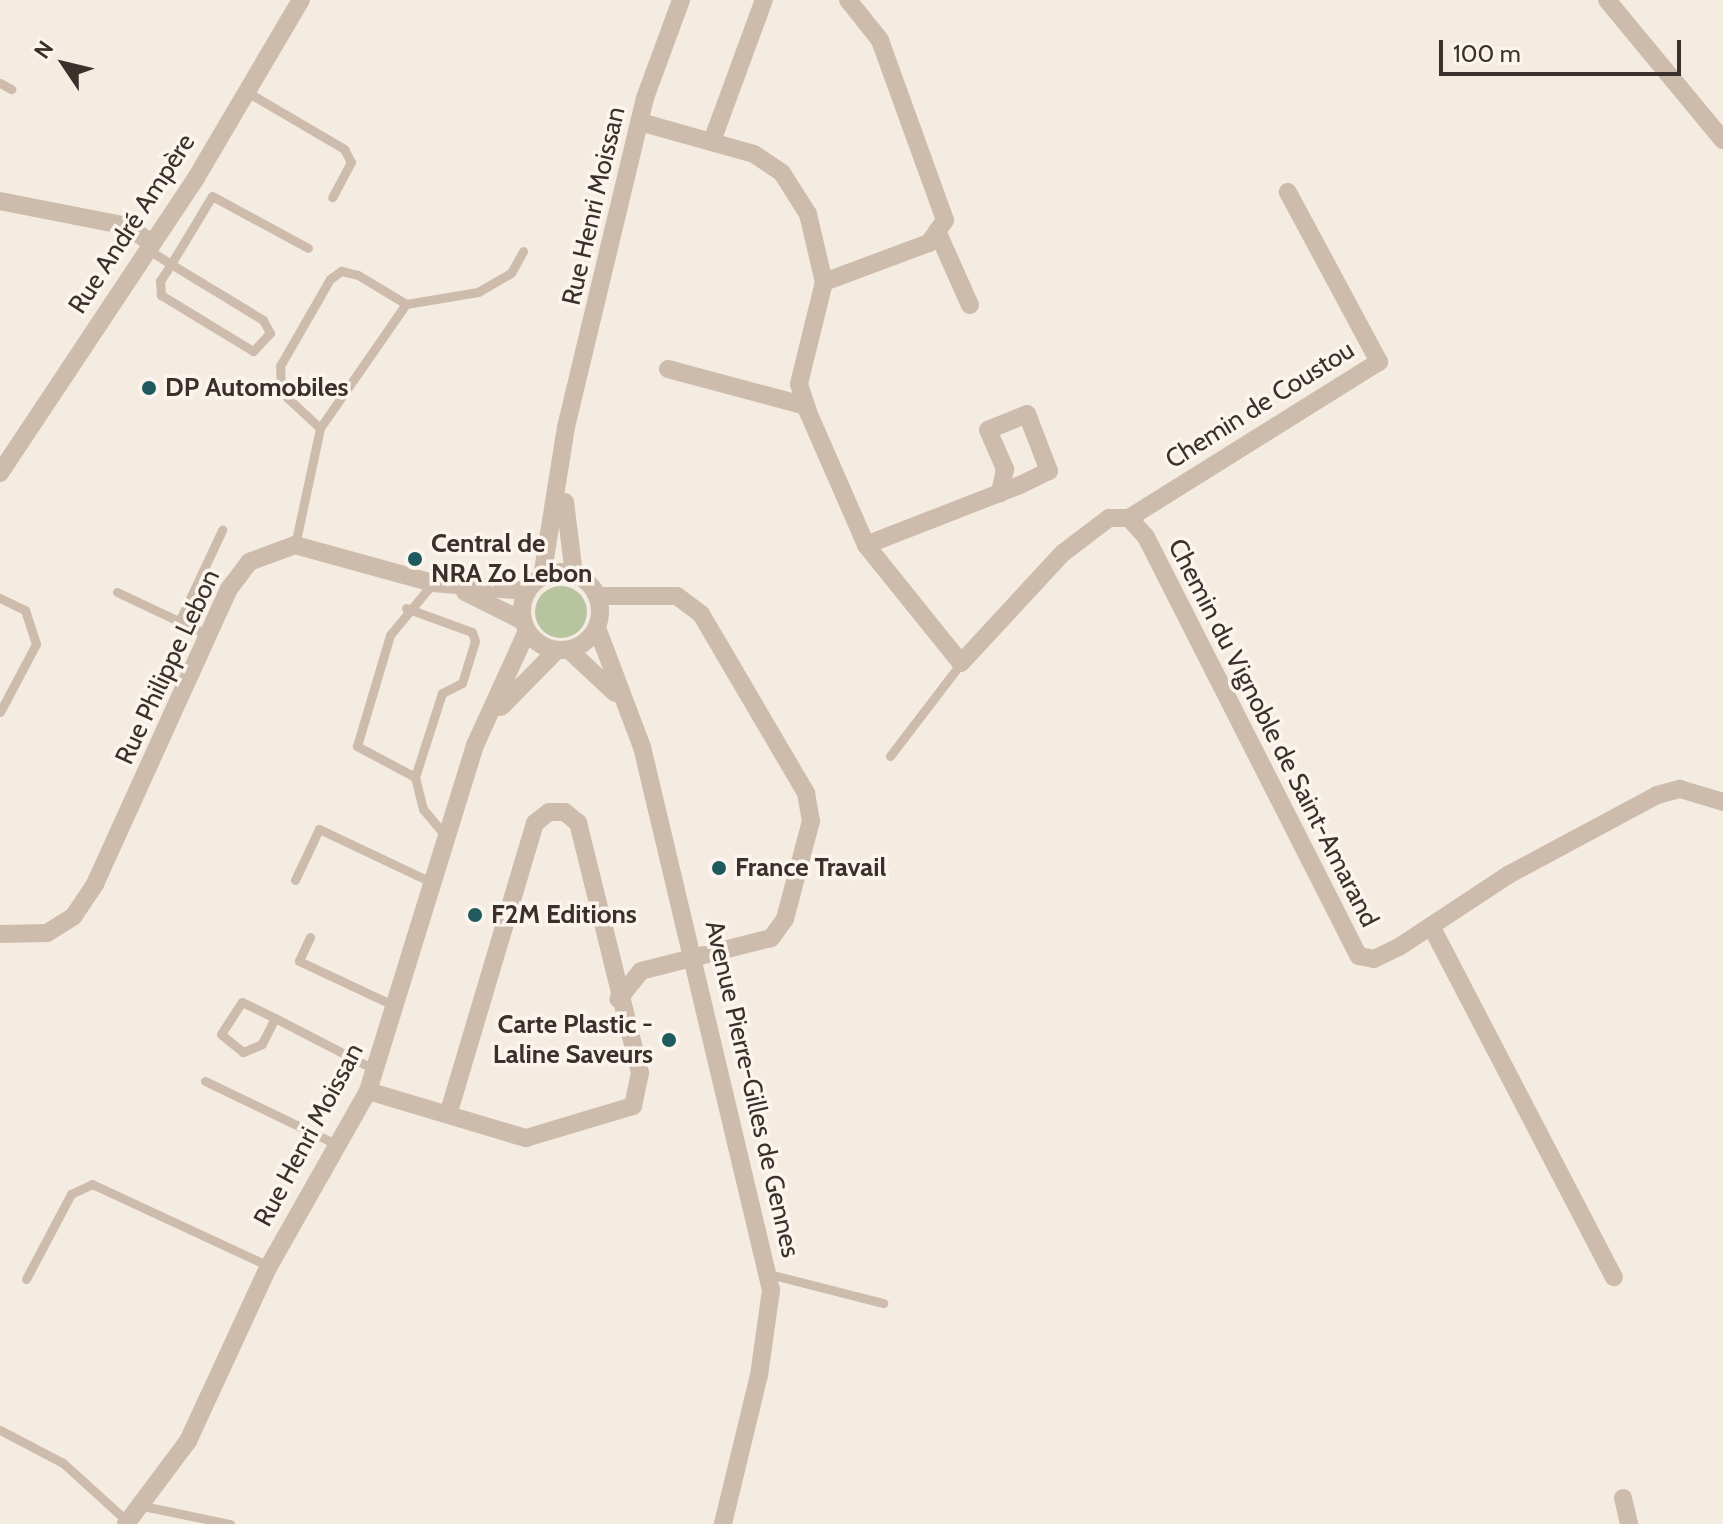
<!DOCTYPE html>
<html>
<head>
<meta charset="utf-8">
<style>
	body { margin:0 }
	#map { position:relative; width:1723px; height:1524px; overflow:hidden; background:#f4ebe1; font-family:Cabin,sans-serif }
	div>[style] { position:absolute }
	.green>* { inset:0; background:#b8c4a0 }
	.round { border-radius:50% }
	.lane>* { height:9px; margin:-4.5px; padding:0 4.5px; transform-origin:4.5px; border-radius:4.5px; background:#cdbbac }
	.street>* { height:18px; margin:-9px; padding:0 9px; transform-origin:9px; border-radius:9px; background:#cdbbac }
	.street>.ring { margin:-9px; padding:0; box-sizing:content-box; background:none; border:18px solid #cdbbac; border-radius:50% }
	.dots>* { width:22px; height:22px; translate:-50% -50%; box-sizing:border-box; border:4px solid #fbf5ee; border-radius:50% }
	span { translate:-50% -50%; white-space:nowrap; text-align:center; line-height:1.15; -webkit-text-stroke:7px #fbf5ee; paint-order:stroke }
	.street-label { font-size:26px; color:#3b302b }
	.poi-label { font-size:26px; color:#3b302b; font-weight:700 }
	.left { translate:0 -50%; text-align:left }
	.right { translate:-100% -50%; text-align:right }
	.north { position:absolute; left:24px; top:24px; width:80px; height:80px; -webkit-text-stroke:6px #fbf5ee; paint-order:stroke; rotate:305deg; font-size:22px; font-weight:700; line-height:32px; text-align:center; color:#3b302b }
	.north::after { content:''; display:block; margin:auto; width:28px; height:36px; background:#3b302b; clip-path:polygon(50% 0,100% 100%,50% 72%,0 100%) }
	.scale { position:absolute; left:1439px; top:40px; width:242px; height:36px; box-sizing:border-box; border:4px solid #3b302b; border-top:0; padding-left:10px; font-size:24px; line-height:28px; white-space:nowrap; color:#3b302b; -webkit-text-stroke:6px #fbf5ee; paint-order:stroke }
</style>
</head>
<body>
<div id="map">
	<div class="green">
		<div class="round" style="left:535px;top:586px;width:52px;height:52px"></div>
	</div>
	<div class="lane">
		<div style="left:0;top:83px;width:13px;rotate:29deg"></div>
		<div style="left:247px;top:92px;width:113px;rotate:30.4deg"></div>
		<div style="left:344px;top:149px;width:15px;rotate:62deg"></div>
		<div style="left:351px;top:162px;width:40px;rotate:118deg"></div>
		<div style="left:147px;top:249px;width:28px;rotate:32deg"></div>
		<div style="left:171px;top:264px;width:108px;rotate:31.3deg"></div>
		<div style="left:263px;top:320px;width:15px;rotate:62deg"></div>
		<div style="left:270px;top:333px;width:25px;rotate:133deg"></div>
		<div style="left:253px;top:351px;width:108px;rotate:-148.7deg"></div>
		<div style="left:161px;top:295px;width:14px;rotate:-94deg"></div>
		<div style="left:160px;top:281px;width:20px;rotate:-57deg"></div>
		<div style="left:171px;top:264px;width:79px;rotate:-58.9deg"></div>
		<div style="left:212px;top:196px;width:109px;rotate:28.4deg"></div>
		<div style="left:320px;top:428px;width:53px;rotate:-137.3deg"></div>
		<div style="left:281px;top:392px;width:26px;rotate:-92deg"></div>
		<div style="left:280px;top:366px;width:100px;rotate:-60.1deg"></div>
		<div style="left:330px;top:279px;width:14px;rotate:-36deg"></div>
		<div style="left:341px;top:271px;width:17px;rotate:13deg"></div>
		<div style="left:358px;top:275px;width:56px;rotate:31.1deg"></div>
		<div style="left:295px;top:545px;width:120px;rotate:-77.9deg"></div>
		<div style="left:320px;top:428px;width:151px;rotate:-55.3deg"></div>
		<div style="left:406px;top:304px;width:73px;rotate:-9.5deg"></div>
		<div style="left:478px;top:292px;width:38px;rotate:-30deg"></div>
		<div style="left:511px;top:273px;width:25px;rotate:-61deg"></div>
		<div style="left:117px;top:592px;width:101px;rotate:25.3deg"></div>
		<div style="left:0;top:598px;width:28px;rotate:26deg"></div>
		<div style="left:25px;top:610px;width:36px;rotate:72deg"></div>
		<div style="left:36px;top:644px;width:77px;rotate:117.9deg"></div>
		<div style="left:406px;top:608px;width:70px;rotate:20deg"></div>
		<div style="left:472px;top:632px;width:9px;rotate:72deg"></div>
		<div style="left:475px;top:641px;width:44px;rotate:107.2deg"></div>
		<div style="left:462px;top:683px;width:22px;rotate:153deg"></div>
		<div style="left:442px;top:693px;width:88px;rotate:107.8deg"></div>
		<div style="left:415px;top:777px;width:33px;rotate:76deg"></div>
		<div style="left:423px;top:809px;width:34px;rotate:50deg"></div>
		<div style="left:179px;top:622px;width:102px;rotate:-64.9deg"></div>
		<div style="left:890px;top:756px;width:117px;rotate:-52.6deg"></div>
		<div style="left:415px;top:777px;width:66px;rotate:-151.9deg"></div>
		<div style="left:357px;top:746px;width:116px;rotate:-73.4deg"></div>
		<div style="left:390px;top:635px;width:67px;rotate:-50.4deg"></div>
		<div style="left:295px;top:880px;width:56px;rotate:-64.8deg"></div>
		<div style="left:319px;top:829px;width:124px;rotate:25.3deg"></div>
		<div style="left:310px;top:937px;width:26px;rotate:115deg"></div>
		<div style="left:299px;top:961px;width:106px;rotate:25.1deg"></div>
		<div style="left:275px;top:1018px;width:29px;rotate:117deg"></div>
		<div style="left:262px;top:1044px;width:21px;rotate:157deg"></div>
		<div style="left:243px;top:1052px;width:28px;rotate:-141deg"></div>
		<div style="left:221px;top:1034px;width:38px;rotate:-57deg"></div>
		<div style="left:242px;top:1002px;width:37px;rotate:26deg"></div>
		<div style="left:275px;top:1018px;width:111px;rotate:27.3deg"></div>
		<div style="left:205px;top:1081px;width:148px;rotate:25.7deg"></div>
		<div style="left:334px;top:1097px;width:43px;rotate:-64deg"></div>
		<div style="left:769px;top:1274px;width:118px;rotate:14.3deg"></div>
		<div style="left:26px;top:1279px;width:96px;rotate:-62.1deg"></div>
		<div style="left:71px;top:1194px;width:23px;rotate:-25deg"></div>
		<div style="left:92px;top:1184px;width:195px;rotate:24.9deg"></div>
		<div style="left:0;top:1430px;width:71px;rotate:27.6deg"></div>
		<div style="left:63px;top:1463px;width:88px;rotate:42.2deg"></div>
		<div style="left:143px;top:1506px;width:89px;rotate:11.7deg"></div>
	</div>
	<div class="street">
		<div style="left:1607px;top:0;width:182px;rotate:50.4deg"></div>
		<div style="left:640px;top:122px;width:118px;rotate:15.7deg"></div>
		<div style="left:754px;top:154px;width:34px;rotate:34deg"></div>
		<div style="left:782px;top:173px;width:49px;rotate:57.6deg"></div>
		<div style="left:808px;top:214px;width:70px;rotate:76.8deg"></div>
		<div style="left:824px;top:282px;width:105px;rotate:103.8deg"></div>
		<div style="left:799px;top:384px;width:29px;rotate:72deg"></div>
		<div style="left:808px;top:412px;width:145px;rotate:66.4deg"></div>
		<div style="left:866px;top:545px;width:151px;rotate:51.2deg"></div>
		<div style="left:961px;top:663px;width:150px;rotate:-47.2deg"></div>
		<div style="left:1063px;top:553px;width:58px;rotate:-37.3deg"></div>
		<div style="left:1109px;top:518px;width:20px"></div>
		<div style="left:1129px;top:518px;width:25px;rotate:48deg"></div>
		<div style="left:1146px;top:537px;width:470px;rotate:63.1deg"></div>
		<div style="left:1359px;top:956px;width:15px;rotate:11deg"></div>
		<div style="left:1374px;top:959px;width:28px;rotate:-26deg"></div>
		<div style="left:1399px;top:947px;width:131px;rotate:-33.4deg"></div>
		<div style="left:1508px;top:875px;width:169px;rotate:-28.2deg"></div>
		<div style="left:1657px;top:795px;width:24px;rotate:-15deg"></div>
		<div style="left:1680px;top:789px;width:45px;rotate:16.8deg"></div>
		<div style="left:712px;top:141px;width:150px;rotate:-69.8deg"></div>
		<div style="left:0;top:201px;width:129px;rotate:11.1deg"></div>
		<div style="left:127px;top:226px;width:29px;rotate:35deg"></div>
		<div style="left:937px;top:231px;width:81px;rotate:66deg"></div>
		<div style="left:824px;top:282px;width:112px;rotate:-20.4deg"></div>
		<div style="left:929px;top:243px;width:28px;rotate:-55deg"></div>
		<div style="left:945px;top:220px;width:191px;rotate:-109.9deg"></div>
		<div style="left:880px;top:40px;width:51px;rotate:-128.7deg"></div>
		<div style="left:668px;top:369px;width:143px;rotate:15deg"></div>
		<div style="left:0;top:473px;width:354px;rotate:-56.4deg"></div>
		<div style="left:196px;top:178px;width:207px;rotate:-59.5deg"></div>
		<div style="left:565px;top:502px;width:73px;rotate:82.9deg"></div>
		<div style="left:1129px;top:518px;width:295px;rotate:-32deg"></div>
		<div style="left:1379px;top:362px;width:193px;rotate:-118.2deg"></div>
		<div style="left:866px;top:545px;width:165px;rotate:-21.3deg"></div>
		<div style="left:1020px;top:485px;width:32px;rotate:-26deg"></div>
		<div style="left:1049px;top:471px;width:61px;rotate:-111.1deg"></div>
		<div style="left:1027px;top:414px;width:42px;rotate:157.7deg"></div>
		<div style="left:988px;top:430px;width:43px;rotate:66.4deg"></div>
		<div style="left:1005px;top:469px;width:25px;rotate:102deg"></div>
		<div class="ring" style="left:522px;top:572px;width:60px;height:60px"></div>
		<div style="left:542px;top:577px;width:152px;rotate:-80.9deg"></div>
		<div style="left:566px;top:427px;width:338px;rotate:-76.5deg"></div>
		<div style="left:645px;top:98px;width:104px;rotate:-69.8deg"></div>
		<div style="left:465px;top:592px;width:65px;rotate:26.6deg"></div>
		<div style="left:597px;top:596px;width:80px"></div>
		<div style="left:677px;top:596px;width:30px;rotate:37deg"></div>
		<div style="left:701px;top:614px;width:208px;rotate:59.6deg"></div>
		<div style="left:806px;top:793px;width:28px;rotate:80deg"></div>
		<div style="left:811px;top:821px;width:101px;rotate:104.9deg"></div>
		<div style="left:785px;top:919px;width:24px;rotate:126deg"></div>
		<div style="left:771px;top:938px;width:134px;rotate:165.8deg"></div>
		<div style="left:641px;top:971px;width:36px;rotate:129deg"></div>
		<div style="left:597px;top:628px;width:127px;rotate:69.3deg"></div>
		<div style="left:642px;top:747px;width:558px;rotate:76.64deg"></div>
		<div style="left:771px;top:1290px;width:86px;rotate:98deg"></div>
		<div style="left:759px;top:1375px;width:153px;rotate:103.6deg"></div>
		<div style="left:569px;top:650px;width:63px;rotate:43.1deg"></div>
		<div style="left:501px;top:707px;width:80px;rotate:-45.5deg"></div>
		<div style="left:1431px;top:926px;width:396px;rotate:62.5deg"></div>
		<div style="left:0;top:934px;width:47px;rotate:-1.2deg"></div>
		<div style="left:47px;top:933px;width:31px;rotate:-32deg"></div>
		<div style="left:73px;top:917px;width:40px;rotate:-56deg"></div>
		<div style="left:95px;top:884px;width:324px;rotate:-65.6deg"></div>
		<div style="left:229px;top:589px;width:34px;rotate:-53deg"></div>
		<div style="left:249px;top:562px;width:49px;rotate:-20.3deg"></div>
		<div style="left:295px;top:545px;width:143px;rotate:15.4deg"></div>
		<div style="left:433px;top:583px;width:94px;rotate:4.9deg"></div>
		<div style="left:368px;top:1091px;width:165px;rotate:16.6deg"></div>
		<div style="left:526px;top:1138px;width:112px;rotate:-16.7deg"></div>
		<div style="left:633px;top:1106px;width:34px;rotate:-78deg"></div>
		<div style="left:640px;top:1073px;width:258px;rotate:-103.9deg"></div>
		<div style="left:578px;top:823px;width:17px;rotate:-140deg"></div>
		<div style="left:565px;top:812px;width:16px;rotate:180deg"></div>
		<div style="left:549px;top:812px;width:18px;rotate:142deg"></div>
		<div style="left:535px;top:823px;width:304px;rotate:106.6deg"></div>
		<div style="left:1623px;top:1498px;width:27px;rotate:77deg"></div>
		<div style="left:126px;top:1524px;width:104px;rotate:-53.2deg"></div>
		<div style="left:188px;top:1441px;width:193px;rotate:-65.2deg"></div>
		<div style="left:269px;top:1266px;width:201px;rotate:-60.5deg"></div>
		<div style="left:368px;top:1091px;width:364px;rotate:-72.8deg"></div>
		<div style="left:476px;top:743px;width:123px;rotate:-65.5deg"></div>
	</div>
	<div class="dots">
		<div style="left:149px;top:388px;background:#1f5a5e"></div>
		<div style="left:415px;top:559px;background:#1f5a5e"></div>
		<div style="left:719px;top:868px;background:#1f5a5e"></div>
		<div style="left:475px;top:915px;background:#1f5a5e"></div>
		<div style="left:669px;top:1040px;background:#1f5a5e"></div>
	</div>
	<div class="street-label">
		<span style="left:594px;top:206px;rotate:-77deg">Rue Henri Moissan</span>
		<span style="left:132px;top:224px;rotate:-57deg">Rue André Ampère</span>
		<span style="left:1260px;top:405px;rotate:-32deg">Chemin de Coustou</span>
		<span style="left:168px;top:667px;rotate:-65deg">Rue Philippe Lebon</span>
		<span style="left:1273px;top:733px;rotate:63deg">Chemin du Vignoble de Saint-Amarand</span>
		<span style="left:752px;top:1089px;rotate:77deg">Avenue Pierre-Gilles de Gennes</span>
		<span style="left:309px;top:1135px;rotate:-62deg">Rue Henri Moissan</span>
	</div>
	<div class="poi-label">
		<span class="left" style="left:165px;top:388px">DP Automobiles</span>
		<span class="left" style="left:431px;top:559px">Central de<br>NRA Zo Lebon</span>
		<span class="left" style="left:735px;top:868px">France Travail</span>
		<span class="left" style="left:491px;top:915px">F2M Editions</span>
		<span class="right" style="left:653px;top:1040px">Carte Plastic -<br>Laline Saveurs</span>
	</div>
	<div class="north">N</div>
	<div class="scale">100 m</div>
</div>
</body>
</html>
